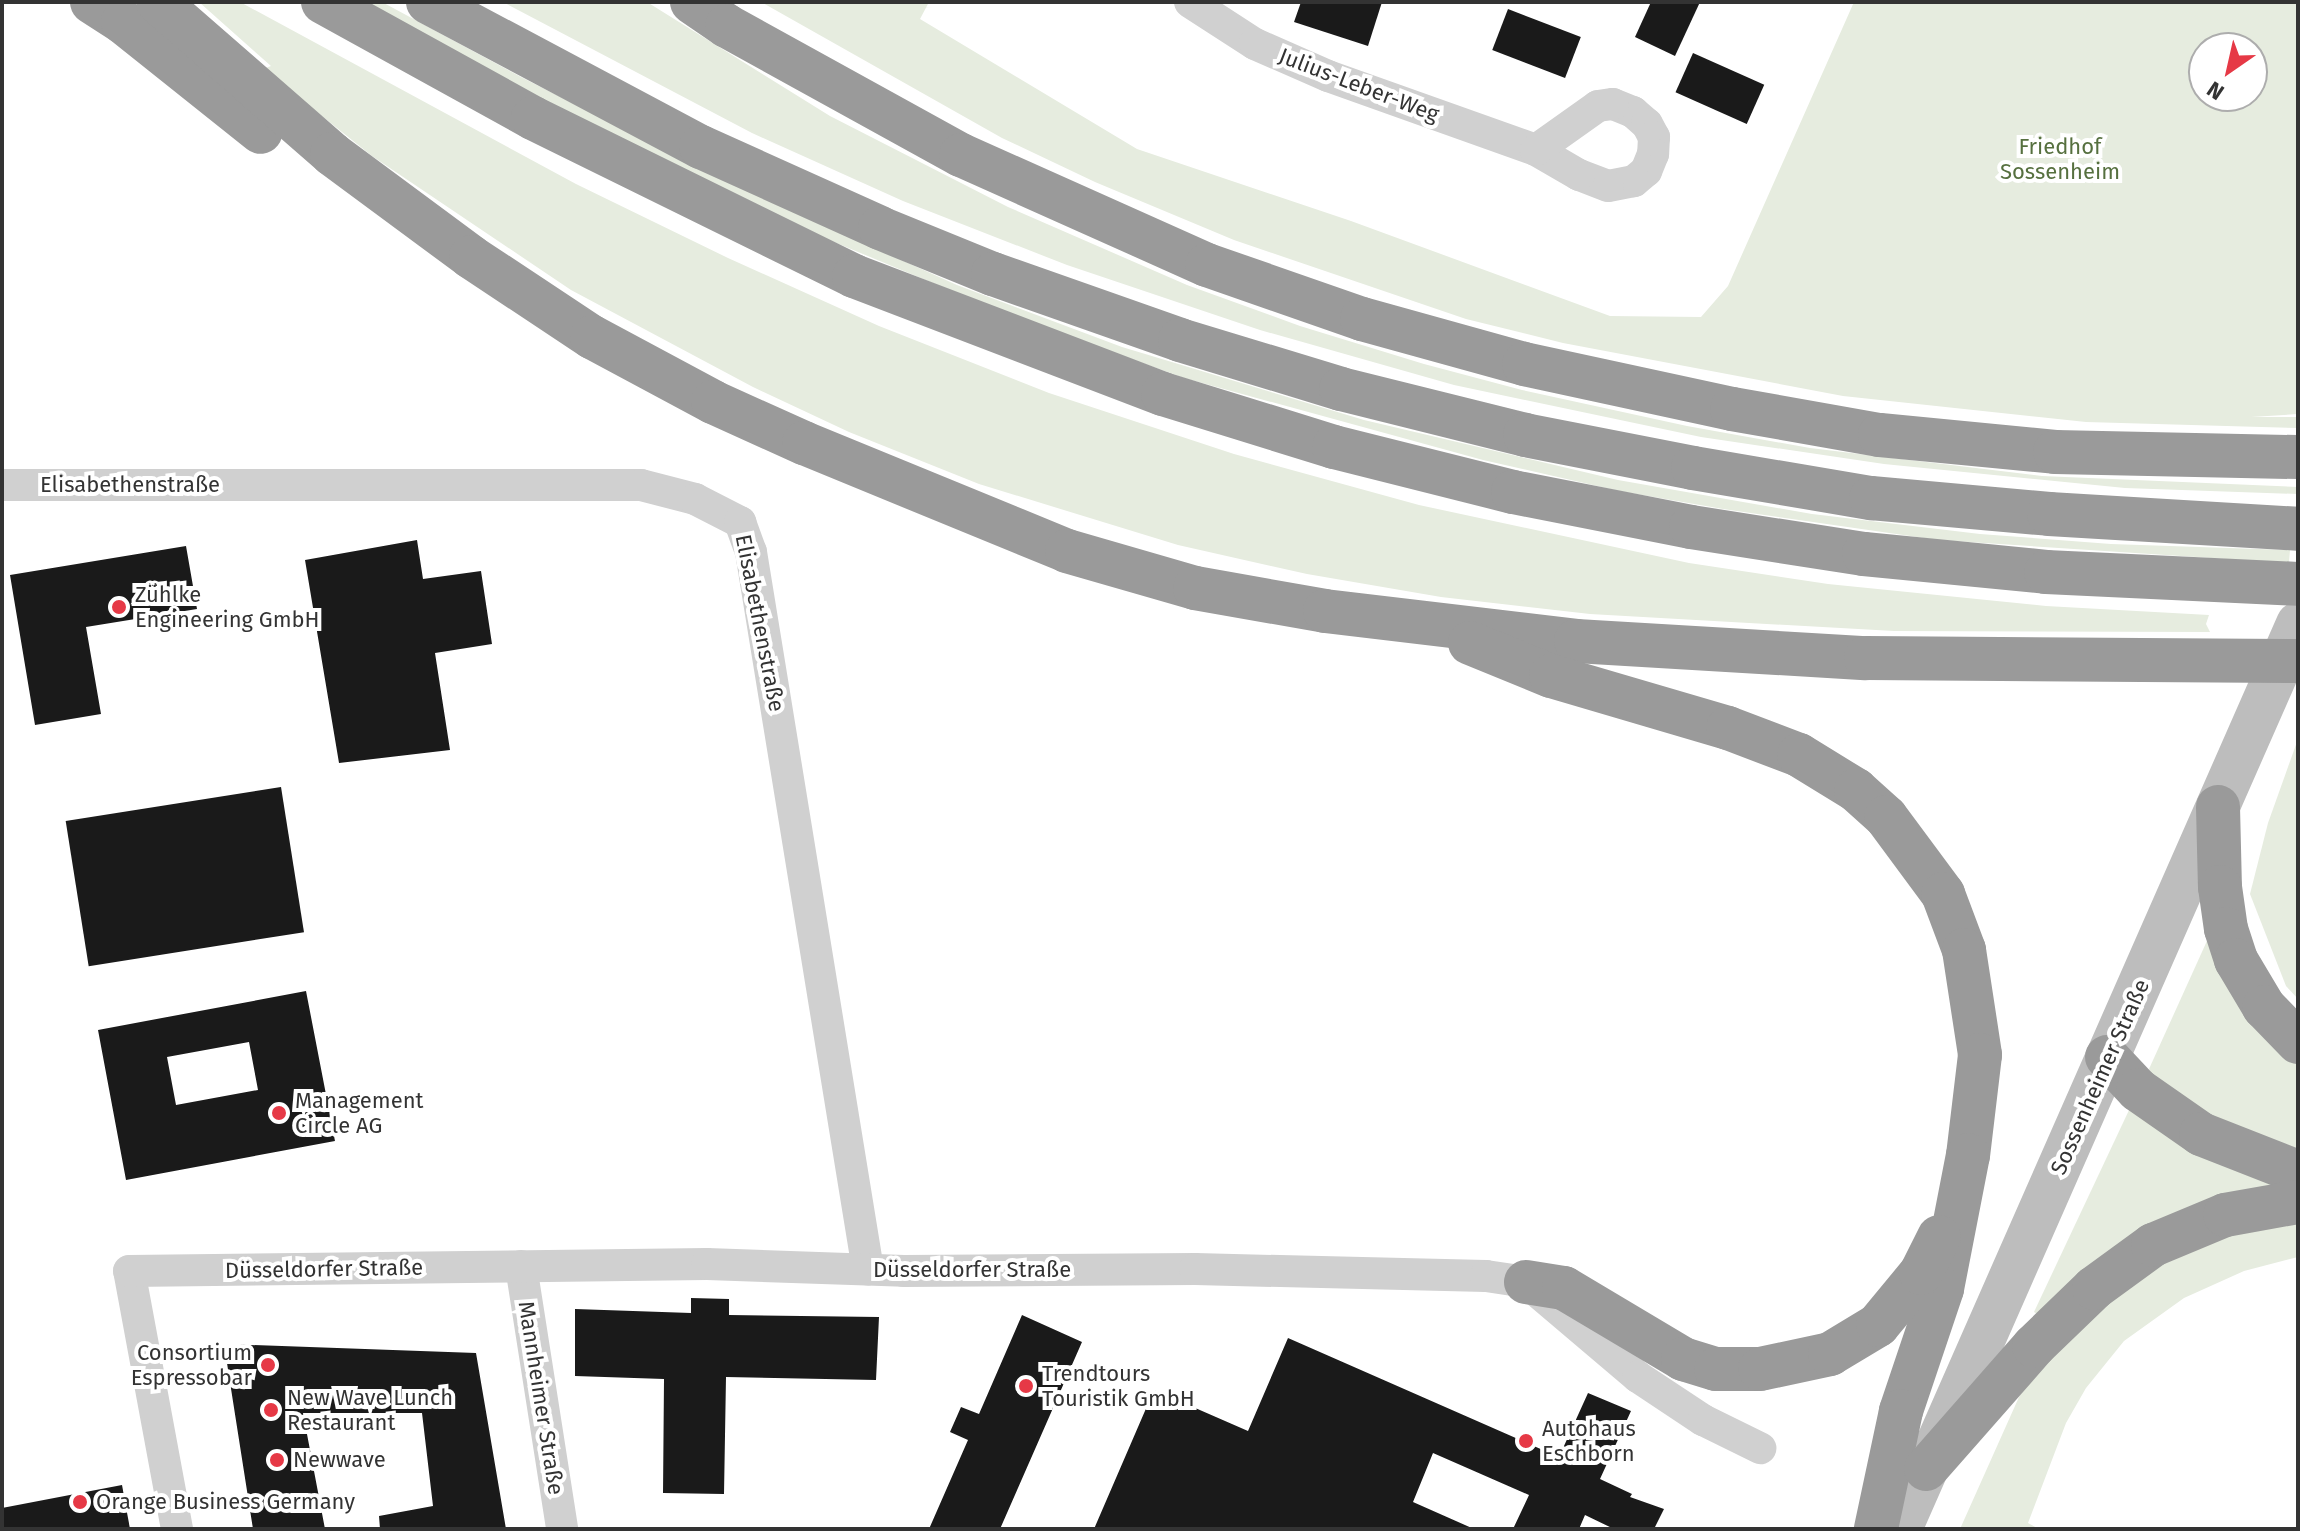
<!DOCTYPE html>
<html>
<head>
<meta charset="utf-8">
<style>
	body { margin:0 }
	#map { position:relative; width:2300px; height:1531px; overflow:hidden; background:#fff; font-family:"Fira Sans",sans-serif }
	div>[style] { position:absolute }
	.green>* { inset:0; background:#e6ecdf }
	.building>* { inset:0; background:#1a1a1a; transform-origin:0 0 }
	.street>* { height:32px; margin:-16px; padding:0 16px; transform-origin:16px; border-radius:16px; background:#d0d0d0 }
	.secondary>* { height:44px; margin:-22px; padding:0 22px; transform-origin:22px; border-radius:22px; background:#bdbdbd }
	.highway>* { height:44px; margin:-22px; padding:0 22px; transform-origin:22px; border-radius:22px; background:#9a9a9a }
	.dots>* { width:22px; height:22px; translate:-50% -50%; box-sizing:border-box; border:4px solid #fff; border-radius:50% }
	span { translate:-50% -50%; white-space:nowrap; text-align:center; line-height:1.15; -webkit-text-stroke:8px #fff; paint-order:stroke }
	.street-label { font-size:22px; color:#333 }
	.park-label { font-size:22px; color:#56703f }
	.poi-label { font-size:22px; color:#333 }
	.left { translate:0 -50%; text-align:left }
	.right { translate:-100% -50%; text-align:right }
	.frame { position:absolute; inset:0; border:4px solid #333; pointer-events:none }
	.north { position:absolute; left:2188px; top:32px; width:80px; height:80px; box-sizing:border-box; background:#fff; border:2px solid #adadad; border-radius:50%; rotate:214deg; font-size:22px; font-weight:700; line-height:32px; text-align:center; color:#333 }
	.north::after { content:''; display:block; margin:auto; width:28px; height:36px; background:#e63946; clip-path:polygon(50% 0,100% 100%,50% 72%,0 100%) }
</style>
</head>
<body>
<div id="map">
	<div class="green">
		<div style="clip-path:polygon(199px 2px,240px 2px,576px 184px,728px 258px,879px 326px,1049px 393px,1234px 454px,1419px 505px,1689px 563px,1828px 584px,2046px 606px,2209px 615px,2206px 624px,2210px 632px,1894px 631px,1590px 614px,1441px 597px,1307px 574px,1178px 545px,979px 484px,849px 432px,753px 387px,571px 290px,372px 156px,263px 69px,271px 66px)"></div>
		<div style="clip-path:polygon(360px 2px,382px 2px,521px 77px,730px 183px,957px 285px,1122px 347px,1364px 420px,1618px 480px,1812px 514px,1980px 534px,2111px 544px,2290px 550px,2289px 563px,1938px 540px,1723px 509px,1619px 491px,1483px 460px,1184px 378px,1010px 315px,793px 225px,633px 148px)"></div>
		<div style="clip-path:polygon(503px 2px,647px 2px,830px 116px,1008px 207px,1187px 285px,1300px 326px,1424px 364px,1522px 390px,1687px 426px,1810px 448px,2042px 476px,2298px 487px,2298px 494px,2125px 488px,1884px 464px,1701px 437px,1454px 385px,1260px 330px,1067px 265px,903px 201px,752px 133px)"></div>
		<div style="clip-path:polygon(evenodd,761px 2px,929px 2px,920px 19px,1137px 149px,1351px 221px,1610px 316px,1701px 317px,1728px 286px,1854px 2px,2298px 2px,2298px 414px,2251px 417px,2298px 417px,2298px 428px,2086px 422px,1843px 396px,1563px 343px,1466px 319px,1234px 240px,1095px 182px,1002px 138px,761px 2px,2204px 48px,2252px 48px,2252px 96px,2204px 96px,2204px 48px)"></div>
		<div style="clip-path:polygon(2298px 739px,2298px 999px,2286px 986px,2250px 894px,2268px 823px)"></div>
		<div style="clip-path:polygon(2211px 932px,2298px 1061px,2298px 1156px,2225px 1128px,2155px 1081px,2149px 1069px)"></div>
		<div style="clip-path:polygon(2130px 1108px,2282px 1186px,2042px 1317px,2034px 1312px)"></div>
		<div style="clip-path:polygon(2298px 1220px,2298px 1257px,2244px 1271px,2184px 1298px,2124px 1341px,2086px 1388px,2066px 1423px,2028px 1523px,2039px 1529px,1960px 1529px,2019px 1397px,2042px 1361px,2081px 1319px,2161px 1263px,2219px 1236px)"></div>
	</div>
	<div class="building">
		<div style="clip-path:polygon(1301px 2px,1382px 2px,1368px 46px,1294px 22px)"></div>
		<div style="clip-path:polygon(1651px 2px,1700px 2px,1675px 56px,1635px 37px)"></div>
		<div style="left:1508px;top:9px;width:78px;height:44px;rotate:21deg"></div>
		<div style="left:1693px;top:53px;width:78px;height:43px;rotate:24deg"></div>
		<div style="clip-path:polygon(417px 540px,423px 579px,481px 571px,492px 644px,435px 653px,450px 750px,339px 763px,305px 560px)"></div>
		<div style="clip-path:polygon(186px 546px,197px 609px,86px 627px,101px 714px,35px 725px,10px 575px)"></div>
		<div style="left:281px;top:787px;width:147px;height:218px;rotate:81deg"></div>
		<div style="clip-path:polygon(evenodd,306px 991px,335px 1141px,126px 1180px,98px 1030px,306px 991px,249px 1042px,258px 1090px,176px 1105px,167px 1057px,249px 1042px)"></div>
		<div style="clip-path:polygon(691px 1298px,729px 1299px,729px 1315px,879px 1317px,876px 1380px,726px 1377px,724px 1494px,663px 1493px,664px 1379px,575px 1376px,575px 1309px,691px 1313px)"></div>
		<div style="clip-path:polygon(1022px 1315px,1082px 1342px,1000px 1529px,929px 1529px,968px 1440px,950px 1432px,961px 1407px,979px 1414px)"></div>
		<div style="clip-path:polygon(1288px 1338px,1559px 1457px,1588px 1393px,1631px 1411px,1600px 1479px,1632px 1494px,1630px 1497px,1664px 1509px,1654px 1529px,1614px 1529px,1585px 1515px,1579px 1529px,1513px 1529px,1529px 1495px,1433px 1453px,1413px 1502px,1474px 1529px,1094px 1529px,1154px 1390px,1248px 1431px)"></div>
		<div style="clip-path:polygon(224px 1344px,476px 1353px,506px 1529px,380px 1529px,379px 1516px,433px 1506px,422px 1413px,303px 1413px,325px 1529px,253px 1529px)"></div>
		<div style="clip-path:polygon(122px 1485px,130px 1529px,2px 1529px,2px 1508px)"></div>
	</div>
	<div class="street">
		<div style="left:1190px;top:2px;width:77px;rotate:32.9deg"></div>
		<div style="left:1255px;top:44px;width:80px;rotate:23.7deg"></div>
		<div style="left:1328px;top:76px;width:221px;rotate:19.6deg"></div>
		<div style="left:1613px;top:104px;width:22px;rotate:22deg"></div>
		<div style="left:1633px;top:112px;width:18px;rotate:41deg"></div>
		<div style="left:1647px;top:124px;width:15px;rotate:62deg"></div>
		<div style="left:1654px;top:137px;width:17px;rotate:93deg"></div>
		<div style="left:1653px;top:154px;width:18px;rotate:112deg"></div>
		<div style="left:1646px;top:171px;width:16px;rotate:140deg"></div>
		<div style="left:1634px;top:181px;width:26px;rotate:169deg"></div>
		<div style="left:1608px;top:186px;width:31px;rotate:-159deg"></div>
		<div style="left:1579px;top:175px;width:50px;rotate:-149.8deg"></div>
		<div style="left:1536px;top:150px;width:76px;rotate:-35.4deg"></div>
		<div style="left:1598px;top:106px;width:15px;rotate:-8deg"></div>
		<div style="left:2px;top:485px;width:639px"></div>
		<div style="left:641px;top:485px;width:56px;rotate:14.5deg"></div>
		<div style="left:695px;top:499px;width:51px;rotate:27.1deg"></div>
		<div style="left:740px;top:522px;width:32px;rotate:70deg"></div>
		<div style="left:751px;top:552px;width:727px;rotate:80.74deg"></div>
		<div style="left:521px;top:1266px;width:266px;rotate:81.1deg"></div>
		<div style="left:177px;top:1529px;width:262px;rotate:-100.5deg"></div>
		<div style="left:129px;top:1271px;width:578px;rotate:-0.69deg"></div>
		<div style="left:707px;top:1264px;width:197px;rotate:2deg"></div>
		<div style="left:904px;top:1271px;width:291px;rotate:-0.4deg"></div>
		<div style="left:1195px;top:1269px;width:291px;rotate:1.4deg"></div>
		<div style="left:1486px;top:1276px;width:40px;rotate:8.5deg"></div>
		<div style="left:1526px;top:1282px;width:147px;rotate:40.3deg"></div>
		<div style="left:1638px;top:1377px;width:78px;rotate:33.5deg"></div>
		<div style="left:1703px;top:1420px;width:64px;rotate:26.2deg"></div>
	</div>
	<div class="secondary">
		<div style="left:1900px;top:1529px;width:989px;rotate:-66.26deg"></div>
	</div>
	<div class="highway">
		<div style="left:92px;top:2px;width:37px;rotate:33deg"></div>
		<div style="left:123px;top:22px;width:176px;rotate:38.6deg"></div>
		<div style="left:158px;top:2px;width:231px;rotate:41.1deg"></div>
		<div style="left:332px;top:154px;width:173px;rotate:36.5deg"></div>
		<div style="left:471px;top:257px;width:145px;rotate:33.5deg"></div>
		<div style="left:592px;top:337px;width:137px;rotate:28.2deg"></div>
		<div style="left:713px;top:402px;width:100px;rotate:24.3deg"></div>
		<div style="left:804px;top:443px;width:284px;rotate:22.3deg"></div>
		<div style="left:1067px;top:551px;width:133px;rotate:16.1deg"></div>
		<div style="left:1195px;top:588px;width:132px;rotate:10deg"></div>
		<div style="left:1325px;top:611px;width:253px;rotate:6.8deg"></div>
		<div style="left:1576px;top:641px;width:290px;rotate:3.4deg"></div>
		<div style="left:1866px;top:658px;width:432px;rotate:0.4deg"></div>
		<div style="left:323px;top:2px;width:240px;rotate:28.9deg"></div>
		<div style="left:533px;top:118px;width:358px;rotate:26.2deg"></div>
		<div style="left:854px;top:276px;width:331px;rotate:20.9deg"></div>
		<div style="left:1163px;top:394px;width:179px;rotate:17.2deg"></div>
		<div style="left:1334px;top:447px;width:185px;rotate:14.1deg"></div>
		<div style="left:1513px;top:492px;width:181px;rotate:11.1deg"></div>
		<div style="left:1691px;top:527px;width:175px;rotate:8.9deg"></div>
		<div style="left:1864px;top:554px;width:183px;rotate:5.6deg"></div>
		<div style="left:2046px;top:572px;width:252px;rotate:2.7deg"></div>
		<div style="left:428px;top:2px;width:309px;rotate:28deg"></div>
		<div style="left:701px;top:147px;width:196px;rotate:24.3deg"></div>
		<div style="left:880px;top:228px;width:122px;rotate:22.2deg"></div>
		<div style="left:993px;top:274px;width:198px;rotate:19.4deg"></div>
		<div style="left:1180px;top:340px;width:168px;rotate:16.9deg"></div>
		<div style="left:1341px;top:389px;width:190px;rotate:14deg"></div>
		<div style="left:1525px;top:435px;width:171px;rotate:11.1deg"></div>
		<div style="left:1693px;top:468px;width:181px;rotate:9.6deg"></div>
		<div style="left:1871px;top:498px;width:179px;rotate:5.1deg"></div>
		<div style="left:2049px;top:514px;width:249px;rotate:3.4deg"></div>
		<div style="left:692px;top:2px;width:42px;rotate:34.4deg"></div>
		<div style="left:727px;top:26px;width:267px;rotate:28.9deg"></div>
		<div style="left:961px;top:155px;width:269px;rotate:24.1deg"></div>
		<div style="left:1207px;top:265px;width:164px;rotate:19.2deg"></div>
		<div style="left:1362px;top:319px;width:168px;rotate:15.5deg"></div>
		<div style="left:1524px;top:364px;width:213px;rotate:12.2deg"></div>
		<div style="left:1732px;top:409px;width:150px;rotate:10deg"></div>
		<div style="left:1880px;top:435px;width:176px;rotate:5.5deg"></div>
		<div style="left:2055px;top:452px;width:243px;rotate:1.2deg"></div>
		<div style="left:1470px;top:643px;width:87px;rotate:22.2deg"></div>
		<div style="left:1551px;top:676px;width:184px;rotate:16.4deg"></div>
		<div style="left:1728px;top:728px;width:76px;rotate:20.8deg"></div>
		<div style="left:1799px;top:755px;width:67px;rotate:31.6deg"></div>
		<div style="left:1856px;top:790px;width:40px;rotate:42deg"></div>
		<div style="left:1886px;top:817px;width:96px;rotate:53.5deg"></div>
		<div style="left:1943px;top:894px;width:60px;rotate:69.4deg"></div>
		<div style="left:1964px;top:950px;width:106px;rotate:81.3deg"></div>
		<div style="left:1980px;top:1055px;width:101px;rotate:96.8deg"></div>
		<div style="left:1968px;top:1155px;width:136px;rotate:101deg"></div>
		<div style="left:1942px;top:1289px;width:129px;rotate:108.6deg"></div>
		<div style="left:1901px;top:1411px;width:121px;rotate:102deg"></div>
		<div style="left:2218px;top:807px;width:80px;rotate:88.6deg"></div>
		<div style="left:2220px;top:887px;width:42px;rotate:81.9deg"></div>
		<div style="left:2226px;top:929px;width:33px;rotate:72deg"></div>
		<div style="left:2236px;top:960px;width:55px;rotate:59.2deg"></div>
		<div style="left:2264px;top:1007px;width:49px;rotate:45.8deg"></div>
		<div style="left:2107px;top:1057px;width:45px;rotate:46.8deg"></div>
		<div style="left:2138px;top:1090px;width:77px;rotate:34.9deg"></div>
		<div style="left:2201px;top:1134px;width:104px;rotate:21.4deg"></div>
		<div style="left:1526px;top:1282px;width:38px;rotate:9deg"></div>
		<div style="left:1564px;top:1288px;width:139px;rotate:30.8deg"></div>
		<div style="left:1683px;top:1359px;width:34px;rotate:17deg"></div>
		<div style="left:1716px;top:1369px;width:44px"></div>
		<div style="left:1760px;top:1369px;width:72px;rotate:-12.1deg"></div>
		<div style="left:1830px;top:1354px;width:56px;rotate:-31.1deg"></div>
		<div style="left:1878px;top:1325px;width:67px;rotate:-50.4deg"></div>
		<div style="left:1921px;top:1273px;width:40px;rotate:-63.4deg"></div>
		<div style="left:1926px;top:1469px;width:164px;rotate:-48.7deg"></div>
		<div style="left:2034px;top:1346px;width:83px;rotate:-44deg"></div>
		<div style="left:2094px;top:1288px;width:73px;rotate:-36.1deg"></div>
		<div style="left:2153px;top:1245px;width:78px;rotate:-22.6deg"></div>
		<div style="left:2225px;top:1215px;width:74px;rotate:-10.1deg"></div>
	</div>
	<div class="dots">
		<div style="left:119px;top:607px;background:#e63946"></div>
		<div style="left:279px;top:1113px;background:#e63946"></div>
		<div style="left:268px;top:1365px;background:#e63946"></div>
		<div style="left:1026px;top:1386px;background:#e63946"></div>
		<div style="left:271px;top:1410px;background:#e63946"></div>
		<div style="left:1526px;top:1441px;background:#e63946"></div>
		<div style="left:277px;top:1460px;background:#e63946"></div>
		<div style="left:80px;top:1502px;background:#e63946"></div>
	</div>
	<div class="street-label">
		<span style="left:1359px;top:85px;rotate:21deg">Julius-Leber-Weg</span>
		<span style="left:130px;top:485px">Elisabethenstraße</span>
		<span style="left:760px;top:623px;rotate:79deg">Elisabethenstraße</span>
		<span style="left:2100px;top:1077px;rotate:-66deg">Sossenheimer Straße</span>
		<span style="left:324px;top:1269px;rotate:-1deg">Düsseldorfer Straße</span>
		<span style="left:972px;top:1270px">Düsseldorfer Straße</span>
		<span style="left:541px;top:1398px;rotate:81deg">Mannheimer Straße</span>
	</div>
	<div class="park-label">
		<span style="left:2060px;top:159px">Friedhof<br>Sossenheim</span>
	</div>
	<div class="poi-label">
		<span class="left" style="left:135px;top:607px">Zühlke<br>Engineering GmbH</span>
		<span class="left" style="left:295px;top:1113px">Management<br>Circle AG</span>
		<span class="right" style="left:252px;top:1365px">Consortium<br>Espressobar</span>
		<span class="left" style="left:1042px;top:1386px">Trendtours<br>Touristik GmbH</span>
		<span class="left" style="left:287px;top:1410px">New Wave Lunch<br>Restaurant</span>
		<span class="left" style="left:1542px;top:1441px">Autohaus<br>Eschborn</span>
		<span class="left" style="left:293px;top:1460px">Newwave</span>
		<span class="left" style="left:96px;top:1502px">Orange Business Germany</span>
	</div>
	<div class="frame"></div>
	<div class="north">N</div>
</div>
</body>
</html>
